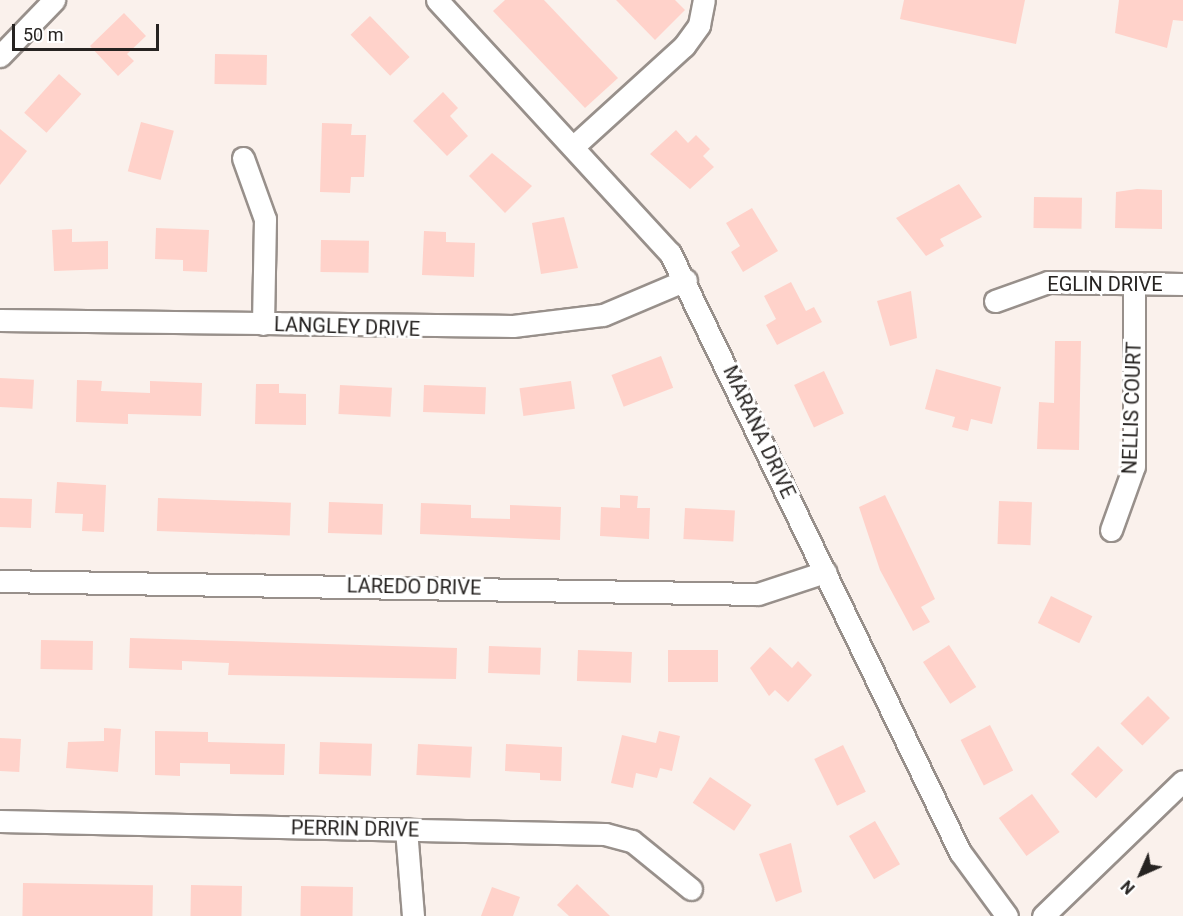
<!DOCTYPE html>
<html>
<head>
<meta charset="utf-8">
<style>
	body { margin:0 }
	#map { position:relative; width:1183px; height:916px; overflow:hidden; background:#faf1ec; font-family:Roboto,sans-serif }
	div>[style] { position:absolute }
	.building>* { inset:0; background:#ffd2ca; transform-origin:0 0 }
	.roads { filter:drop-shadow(2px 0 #98908b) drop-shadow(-2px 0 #98908b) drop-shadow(0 2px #98908b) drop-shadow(0 -2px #98908b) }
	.street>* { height:21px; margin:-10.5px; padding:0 10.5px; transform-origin:10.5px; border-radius:10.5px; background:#fff }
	span { translate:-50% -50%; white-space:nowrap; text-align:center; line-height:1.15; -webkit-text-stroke:6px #fff; paint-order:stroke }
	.street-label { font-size:20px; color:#262321 }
	.north { position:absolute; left:1111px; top:844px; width:60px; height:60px; -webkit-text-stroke:4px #fff; paint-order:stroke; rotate:225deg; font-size:16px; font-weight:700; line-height:24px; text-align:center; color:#262321 }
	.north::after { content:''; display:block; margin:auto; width:21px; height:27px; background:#262321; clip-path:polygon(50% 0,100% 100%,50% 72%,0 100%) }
	.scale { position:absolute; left:12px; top:24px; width:147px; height:27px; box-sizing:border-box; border:3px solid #262321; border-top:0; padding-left:8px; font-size:18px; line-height:21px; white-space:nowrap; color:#262321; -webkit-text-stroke:4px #fff; paint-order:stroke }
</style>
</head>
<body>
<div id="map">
	<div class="building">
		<div style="clip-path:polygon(505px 0,544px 0,618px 78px,585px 108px,493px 11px)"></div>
		<div style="clip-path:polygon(616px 0,675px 0,685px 10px,655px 40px)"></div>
		<div style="clip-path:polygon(904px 0,1025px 0,1016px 44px,900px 19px)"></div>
		<div style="clip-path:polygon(1119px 0,1183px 0,1183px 21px,1173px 20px,1167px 48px,1115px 33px)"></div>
		<div style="clip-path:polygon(124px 13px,146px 36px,127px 54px,134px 61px,118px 76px,90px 46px)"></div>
		<div style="left:370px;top:16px;width:57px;height:27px;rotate:46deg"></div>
		<div style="left:215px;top:54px;width:52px;height:30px;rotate:1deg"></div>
		<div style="left:59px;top:74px;width:30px;height:52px;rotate:42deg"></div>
		<div style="clip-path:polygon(443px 92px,458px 108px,450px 116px,468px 136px,447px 156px,413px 121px)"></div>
		<div style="left:141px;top:122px;width:34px;height:51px;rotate:15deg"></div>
		<div style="clip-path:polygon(322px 123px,352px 124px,351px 135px,366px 135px,364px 177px,351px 177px,350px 193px,320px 192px)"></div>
		<div style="clip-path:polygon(0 129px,27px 151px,0 185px)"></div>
		<div style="clip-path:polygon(676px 130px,688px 143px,696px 135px,710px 149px,703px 156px,714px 167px,690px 189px,650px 154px)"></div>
		<div style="clip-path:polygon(492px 153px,532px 186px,505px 213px,469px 176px)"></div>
		<div style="clip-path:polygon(959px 184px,982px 217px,940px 239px,944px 246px,926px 256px,896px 218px)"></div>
		<div style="clip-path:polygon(1137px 189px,1162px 190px,1162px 229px,1115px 228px,1116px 192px)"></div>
		<div style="left:1034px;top:197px;width:48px;height:31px;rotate:1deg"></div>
		<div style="clip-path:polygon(752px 208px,778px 251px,743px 272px,731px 252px,740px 246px,726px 223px)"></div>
		<div style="clip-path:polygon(564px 217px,578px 268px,541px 274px,532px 223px)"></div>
		<div style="clip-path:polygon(156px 228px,209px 230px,207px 272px,183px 271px,183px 260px,155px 259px)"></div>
		<div style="clip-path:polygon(72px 229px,72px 242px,108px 241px,108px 269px,54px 271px,52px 230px)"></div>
		<div style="clip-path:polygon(424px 231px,446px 232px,446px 242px,475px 243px,474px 277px,422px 275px)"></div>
		<div style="left:321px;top:240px;width:48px;height:32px;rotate:1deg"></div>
		<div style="clip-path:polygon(791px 282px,806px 311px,814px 307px,822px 322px,777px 345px,766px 325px,776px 319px,764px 296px)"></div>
		<div style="clip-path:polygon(911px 291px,917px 338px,890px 346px,877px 301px)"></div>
		<div style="clip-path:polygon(1055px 341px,1081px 341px,1079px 450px,1037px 449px,1039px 402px,1054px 403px)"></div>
		<div style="left:661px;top:356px;width:34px;height:53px;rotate:69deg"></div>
		<div style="clip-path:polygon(936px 369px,1001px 387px,992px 424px,971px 419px,968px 431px,952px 427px,955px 417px,925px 409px)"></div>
		<div style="left:824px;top:371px;width:47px;height:33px;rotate:65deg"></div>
		<div style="left:0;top:378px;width:34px;height:29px;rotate:3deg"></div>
		<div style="clip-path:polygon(77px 380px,102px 381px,101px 391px,150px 393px,150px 381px,202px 383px,201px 416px,128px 414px,128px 424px,76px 422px)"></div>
		<div style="left:571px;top:381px;width:28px;height:52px;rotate:82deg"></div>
		<div style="clip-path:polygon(256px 384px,279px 384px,279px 393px,306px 394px,306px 425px,255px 424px)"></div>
		<div style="left:340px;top:385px;width:52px;height:29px;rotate:3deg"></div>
		<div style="left:424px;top:385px;width:62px;height:27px;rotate:2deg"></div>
		<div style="clip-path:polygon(57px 482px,106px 485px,104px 532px,82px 531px,83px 514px,55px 513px)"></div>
		<div style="clip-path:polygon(620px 495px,638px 496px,637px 508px,650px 508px,649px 539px,600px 536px,601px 507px,620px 508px)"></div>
		<div style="clip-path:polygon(885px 495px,935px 599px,921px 607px,930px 622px,913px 631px,880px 570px,859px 507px)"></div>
		<div style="left:0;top:498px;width:32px;height:29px;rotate:2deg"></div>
		<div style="left:158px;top:498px;width:133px;height:33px;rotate:2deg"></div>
		<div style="left:999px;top:501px;width:33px;height:43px;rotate:2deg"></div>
		<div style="left:329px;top:502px;width:54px;height:31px;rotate:2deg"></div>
		<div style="clip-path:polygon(421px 503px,471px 505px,471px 518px,510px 519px,510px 505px,561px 507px,560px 540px,420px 534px)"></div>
		<div style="left:685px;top:508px;width:50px;height:31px;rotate:3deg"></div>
		<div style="left:1051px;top:596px;width:46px;height:30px;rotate:26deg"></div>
		<div style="clip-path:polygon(130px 638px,457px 648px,456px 679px,228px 675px,229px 663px,182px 661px,182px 670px,129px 668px)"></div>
		<div style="left:41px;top:640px;width:52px;height:29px;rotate:1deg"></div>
		<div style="left:949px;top:645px;width:50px;height:31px;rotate:57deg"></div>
		<div style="left:489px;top:646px;width:52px;height:27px;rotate:2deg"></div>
		<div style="clip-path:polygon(770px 647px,792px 668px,798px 661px,812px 675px,788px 702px,775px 690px,769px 696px,750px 668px)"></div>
		<div style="left:578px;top:650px;width:54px;height:31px;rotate:2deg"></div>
		<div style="left:668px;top:650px;width:50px;height:32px"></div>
		<div style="left:1148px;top:696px;width:31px;height:39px;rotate:45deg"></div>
		<div style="left:990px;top:725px;width:51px;height:33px;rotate:63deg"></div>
		<div style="clip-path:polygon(104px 728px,121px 729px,118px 772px,66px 768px,68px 742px,104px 741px)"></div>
		<div style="clip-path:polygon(155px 731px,208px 732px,208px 742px,285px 744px,284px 775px,230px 774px,230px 764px,180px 763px,180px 776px,155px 775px)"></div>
		<div style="clip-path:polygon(659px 731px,680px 736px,672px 771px,660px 768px,657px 778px,636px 773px,633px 788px,611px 783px,622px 735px,656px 743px)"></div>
		<div style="left:0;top:738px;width:21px;height:33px;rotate:3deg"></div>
		<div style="left:320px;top:742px;width:52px;height:32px;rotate:2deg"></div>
		<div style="left:418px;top:744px;width:54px;height:31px;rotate:3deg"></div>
		<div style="clip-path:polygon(506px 744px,562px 747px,561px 781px,540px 780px,540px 773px,505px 771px)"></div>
		<div style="left:843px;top:745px;width:52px;height:32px;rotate:64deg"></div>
		<div style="left:1098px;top:746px;width:35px;height:39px;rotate:44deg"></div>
		<div style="left:710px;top:777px;width:50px;height:31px;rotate:34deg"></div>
		<div style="left:1032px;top:794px;width:47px;height:41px;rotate:54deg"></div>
		<div style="left:875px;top:821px;width:50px;height:30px;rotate:60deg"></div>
		<div style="clip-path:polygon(791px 843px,802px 892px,776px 902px,759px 854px)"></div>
		<div style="left:23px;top:883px;width:130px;height:33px;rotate:1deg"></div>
		<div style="clip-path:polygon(577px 884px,610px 916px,569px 916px,557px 905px)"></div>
		<div style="left:191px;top:885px;width:51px;height:31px;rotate:1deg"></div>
		<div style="left:301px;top:886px;width:52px;height:30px;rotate:1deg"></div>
		<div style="clip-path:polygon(492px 887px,520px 897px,513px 916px,481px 916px)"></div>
	</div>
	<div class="roads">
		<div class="street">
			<div style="left:437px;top:0;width:344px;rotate:47.4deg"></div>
			<div style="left:670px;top:253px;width:666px;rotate:64.17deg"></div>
			<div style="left:960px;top:852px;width:79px;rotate:53.7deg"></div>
			<div style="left:0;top:56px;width:78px;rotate:-46deg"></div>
			<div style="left:574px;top:146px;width:149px;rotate:-42.3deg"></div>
			<div style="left:684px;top:46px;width:26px;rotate:-54deg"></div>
			<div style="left:699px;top:25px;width:25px;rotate:-79deg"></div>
			<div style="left:243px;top:158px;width:65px;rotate:70.2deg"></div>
			<div style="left:265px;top:219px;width:105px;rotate:91.1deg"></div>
			<div style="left:995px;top:301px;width:56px;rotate:-19.7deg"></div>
			<div style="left:1048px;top:282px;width:135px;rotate:0.8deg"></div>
			<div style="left:0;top:320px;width:513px;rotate:0.67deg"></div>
			<div style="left:513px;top:326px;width:91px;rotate:-7deg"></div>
			<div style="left:603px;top:315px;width:90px;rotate:-22.9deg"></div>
			<div style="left:1111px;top:530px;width:68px;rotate:-70.2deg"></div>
			<div style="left:1134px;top:466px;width:183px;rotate:-90deg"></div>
			<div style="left:0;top:581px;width:758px;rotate:0.98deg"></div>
			<div style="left:758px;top:594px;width:71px;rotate:-18.2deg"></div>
			<div style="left:0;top:821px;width:605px;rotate:1.23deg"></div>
			<div style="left:605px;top:834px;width:28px;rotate:15deg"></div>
			<div style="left:632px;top:841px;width:76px;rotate:39.1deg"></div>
			<div style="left:406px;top:829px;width:87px;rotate:85.4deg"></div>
			<div style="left:1043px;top:916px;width:194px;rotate:-44deg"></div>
		</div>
	</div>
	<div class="street-label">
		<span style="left:1105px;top:284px">EGLIN DRIVE</span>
		<span style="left:347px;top:327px;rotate:2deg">LANGLEY DRIVE</span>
		<span style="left:1132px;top:408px;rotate:-88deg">NELLIS COURT</span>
		<span style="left:759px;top:432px;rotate:65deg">MARANA DRIVE</span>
		<span style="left:414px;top:587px;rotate:1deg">LAREDO DRIVE</span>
		<span style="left:355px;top:829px;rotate:1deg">PERRIN DRIVE</span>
	</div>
	<div class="north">N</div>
	<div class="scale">50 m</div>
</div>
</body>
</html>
